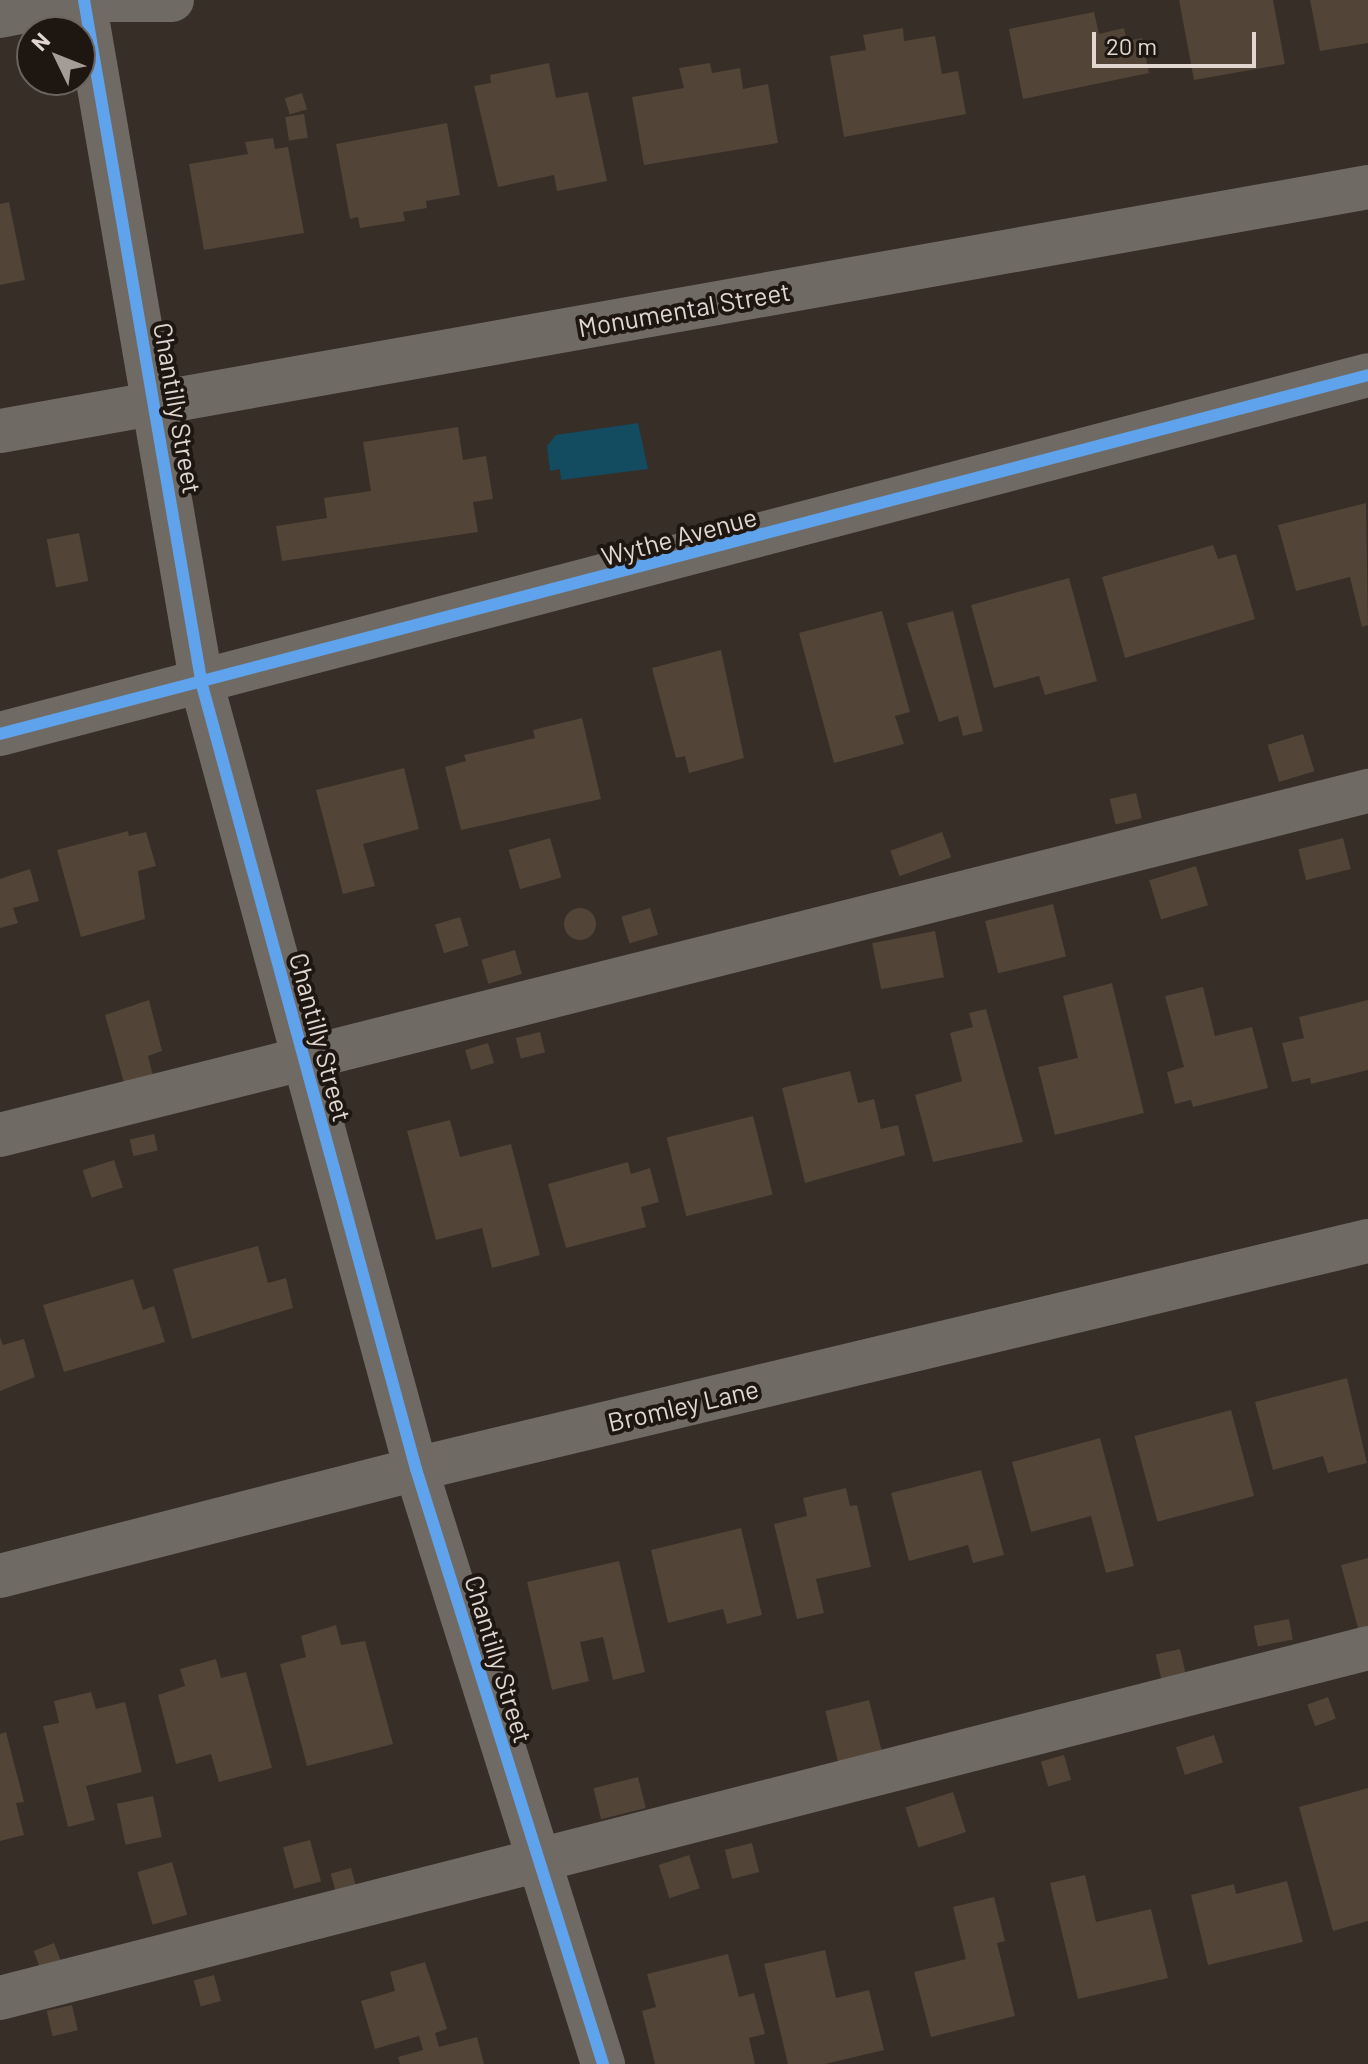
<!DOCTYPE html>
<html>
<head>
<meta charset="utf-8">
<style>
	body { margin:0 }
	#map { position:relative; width:1368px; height:2064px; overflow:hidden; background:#362e27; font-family:Barlow,sans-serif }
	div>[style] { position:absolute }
	.water>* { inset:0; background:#134b61 }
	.building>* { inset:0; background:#524437; transform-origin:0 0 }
	.round { border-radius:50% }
	.minor>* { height:44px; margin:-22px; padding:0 22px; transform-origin:22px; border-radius:22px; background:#706a64 }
	.cycleway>* { height:12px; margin:-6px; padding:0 6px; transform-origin:6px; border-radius:6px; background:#60a3ed }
	span { translate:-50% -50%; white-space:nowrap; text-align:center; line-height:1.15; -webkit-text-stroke:8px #1d1611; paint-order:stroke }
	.street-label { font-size:26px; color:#e1d7d0 }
	.north { position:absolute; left:16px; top:16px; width:80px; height:80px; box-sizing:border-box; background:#1d1611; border:2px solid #6b635d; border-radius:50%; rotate:313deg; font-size:22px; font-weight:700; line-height:32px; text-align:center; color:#e1d7d0 }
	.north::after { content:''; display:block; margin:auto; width:28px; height:36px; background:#a59c95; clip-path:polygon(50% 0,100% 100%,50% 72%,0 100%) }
	.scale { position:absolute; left:1092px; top:32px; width:164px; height:36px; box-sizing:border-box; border:4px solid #e1d7d0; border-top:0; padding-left:10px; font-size:24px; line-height:28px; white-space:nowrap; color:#e1d7d0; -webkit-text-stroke:6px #1d1611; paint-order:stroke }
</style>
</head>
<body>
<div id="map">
	<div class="water">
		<div style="clip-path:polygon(638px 423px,648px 469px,561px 480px,560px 469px,550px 471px,547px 446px,556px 435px)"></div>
	</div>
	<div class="building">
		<div style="clip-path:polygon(1179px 0,1273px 0,1285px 64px,1194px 80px)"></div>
		<div style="clip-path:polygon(1310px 0,1368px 0,1368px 43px,1320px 51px)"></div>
		<div style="clip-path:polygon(1094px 12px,1099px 34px,1124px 28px,1127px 41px,1142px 38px,1149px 73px,1023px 99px,1009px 29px)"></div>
		<div style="clip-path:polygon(903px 28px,904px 41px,935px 36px,942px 74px,958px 71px,966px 114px,844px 137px,830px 56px,866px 50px,863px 35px)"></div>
		<div style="clip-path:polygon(549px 63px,556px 98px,588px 92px,607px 181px,557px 191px,554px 175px,498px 187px,474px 86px,491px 83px,490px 75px)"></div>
		<div style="clip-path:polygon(710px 63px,712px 73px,740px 68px,743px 89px,768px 84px,778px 143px,644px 165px,632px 97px,684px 88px,679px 68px)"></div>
		<div style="left:302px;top:93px;width:17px;height:18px;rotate:73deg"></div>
		<div style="left:304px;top:114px;width:24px;height:19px;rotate:81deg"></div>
		<div style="clip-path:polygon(447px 123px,460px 195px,426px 201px,427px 208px,403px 212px,405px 221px,360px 228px,358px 217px,350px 219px,336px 144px)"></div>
		<div style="clip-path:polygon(273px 138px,275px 149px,288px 147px,304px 233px,204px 250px,189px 164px,248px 154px,245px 142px)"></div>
		<div style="clip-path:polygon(9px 202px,25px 280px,0 285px,0 204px)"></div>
		<div style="clip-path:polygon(458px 427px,463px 460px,486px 456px,493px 499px,473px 502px,478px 532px,282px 561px,276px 526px,327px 518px,324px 498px,371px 491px,363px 442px)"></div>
		<div style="clip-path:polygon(1366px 503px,1368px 625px,1362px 627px,1350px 577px,1296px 591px,1278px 525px)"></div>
		<div style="left:79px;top:533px;width:49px;height:33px;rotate:79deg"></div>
		<div style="clip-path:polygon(1213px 545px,1218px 559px,1236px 554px,1255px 619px,1125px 658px,1102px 577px)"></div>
		<div style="clip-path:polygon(1069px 578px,1097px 681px,1045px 695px,1039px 676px,994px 688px,971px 605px)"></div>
		<div style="clip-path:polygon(882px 611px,910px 712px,895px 716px,904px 744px,834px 763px,799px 633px)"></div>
		<div style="clip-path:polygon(953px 611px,983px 731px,963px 736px,958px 716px,939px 722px,907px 623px)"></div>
		<div style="clip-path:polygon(721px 650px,744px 758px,689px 773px,685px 756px,676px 758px,652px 668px)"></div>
		<div style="clip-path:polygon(582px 718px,601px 799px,461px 830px,445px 767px,466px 761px,464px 755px,535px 738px,533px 730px)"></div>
		<div style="left:1303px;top:734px;width:39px;height:37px;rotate:73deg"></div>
		<div style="clip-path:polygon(404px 768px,419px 829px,363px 844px,375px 886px,343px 894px,316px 790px)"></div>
		<div style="left:1136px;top:793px;width:26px;height:27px;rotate:77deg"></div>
		<div style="clip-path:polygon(128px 831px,129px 836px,146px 832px,156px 866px,138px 871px,145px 919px,81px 937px,57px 850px)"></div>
		<div style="left:942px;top:832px;width:27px;height:55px;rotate:70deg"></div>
		<div style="left:550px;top:838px;width:41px;height:43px;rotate:74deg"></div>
		<div style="left:1343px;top:838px;width:32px;height:46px;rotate:76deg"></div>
		<div style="left:1196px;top:866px;width:41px;height:49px;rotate:73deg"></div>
		<div style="clip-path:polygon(30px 869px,39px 901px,13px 908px,18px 923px,0 928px,0 879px)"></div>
		<div style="left:1053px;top:904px;width:54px;height:70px;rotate:76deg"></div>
		<div style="left:650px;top:908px;width:28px;height:30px;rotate:73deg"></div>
		<div class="round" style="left:564px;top:908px;width:32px;height:32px"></div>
		<div style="left:460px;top:917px;width:30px;height:26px;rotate:73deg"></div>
		<div style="left:935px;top:931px;width:47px;height:64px;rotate:79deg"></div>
		<div style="left:515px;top:950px;width:25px;height:35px;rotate:74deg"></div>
		<div style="clip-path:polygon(1112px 983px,1144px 1113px,1055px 1135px,1038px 1067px,1078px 1058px,1063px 996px)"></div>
		<div style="clip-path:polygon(1203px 987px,1215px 1036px,1252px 1027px,1268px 1088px,1193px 1107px,1191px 1100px,1175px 1104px,1167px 1072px,1184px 1067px,1165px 996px)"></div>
		<div style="clip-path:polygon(149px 1000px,162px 1051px,148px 1056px,153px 1076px,124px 1083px,105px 1015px)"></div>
		<div style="clip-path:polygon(1368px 1000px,1368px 1070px,1311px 1084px,1310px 1078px,1292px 1082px,1282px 1043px,1304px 1038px,1299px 1017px)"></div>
		<div style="clip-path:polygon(986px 1009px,1023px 1142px,933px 1162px,915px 1095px,962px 1081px,950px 1033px,973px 1027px,969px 1013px)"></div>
		<div style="left:540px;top:1032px;width:21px;height:25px;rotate:76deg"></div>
		<div style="left:488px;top:1043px;width:21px;height:24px;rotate:73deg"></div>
		<div style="clip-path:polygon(850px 1071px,858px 1103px,874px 1099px,881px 1129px,898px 1125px,905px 1155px,805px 1183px,782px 1088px)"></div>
		<div style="left:753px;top:1116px;width:81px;height:89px;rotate:76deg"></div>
		<div style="clip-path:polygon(450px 1120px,460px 1157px,511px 1144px,540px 1255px,492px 1268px,482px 1228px,436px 1240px,407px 1131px)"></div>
		<div style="left:154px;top:1134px;width:17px;height:25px;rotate:77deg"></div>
		<div style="left:114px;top:1160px;width:29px;height:33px;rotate:72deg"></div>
		<div style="clip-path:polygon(628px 1162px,631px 1174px,650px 1168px,659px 1202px,641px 1207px,646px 1227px,566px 1248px,548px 1184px)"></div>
		<div style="clip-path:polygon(258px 1246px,268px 1283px,286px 1278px,293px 1308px,192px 1339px,173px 1269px)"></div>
		<div style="clip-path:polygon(133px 1279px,143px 1310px,154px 1306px,165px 1342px,64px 1372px,43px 1305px)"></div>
		<div style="clip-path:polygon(0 1337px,3px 1345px,24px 1339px,35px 1377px,0 1391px)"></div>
		<div style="clip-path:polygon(1347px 1378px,1367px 1463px,1328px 1473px,1323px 1456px,1273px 1470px,1255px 1402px)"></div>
		<div style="left:1231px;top:1410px;width:89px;height:100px;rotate:75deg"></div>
		<div style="clip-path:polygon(1100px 1438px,1134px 1566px,1106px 1573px,1091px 1516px,1031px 1532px,1012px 1462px)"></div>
		<div style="clip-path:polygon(981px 1470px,1004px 1555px,973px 1563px,968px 1545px,909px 1561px,891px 1493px)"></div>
		<div style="clip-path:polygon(846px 1488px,850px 1506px,857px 1505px,871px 1567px,816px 1579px,824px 1613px,797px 1619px,774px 1524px,807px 1516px,803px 1498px)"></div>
		<div style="clip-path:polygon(741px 1528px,762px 1615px,727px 1624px,723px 1609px,668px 1623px,651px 1550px)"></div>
		<div style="clip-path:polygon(1368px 1558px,1368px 1626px,1358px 1628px,1341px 1565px)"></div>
		<div style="clip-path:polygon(619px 1561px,645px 1672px,613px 1680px,603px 1637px,580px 1642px,589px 1681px,552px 1690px,527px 1582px)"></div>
		<div style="left:1289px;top:1619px;width:21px;height:36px;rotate:79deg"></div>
		<div style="clip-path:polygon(336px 1625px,341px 1645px,365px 1641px,393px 1744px,307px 1766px,280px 1664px,306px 1657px,301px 1636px)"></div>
		<div style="left:1180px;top:1649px;width:26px;height:25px;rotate:77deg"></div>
		<div style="clip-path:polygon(216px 1659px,221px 1678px,246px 1672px,272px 1768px,219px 1782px,211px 1754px,176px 1764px,158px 1695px,185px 1686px,180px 1669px)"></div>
		<div style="clip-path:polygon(91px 1692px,96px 1709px,125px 1702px,142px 1772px,86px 1786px,95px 1820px,68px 1827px,43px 1726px,59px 1723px,54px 1701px)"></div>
		<div style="left:1328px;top:1697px;width:23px;height:22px;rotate:70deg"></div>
		<div style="left:869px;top:1700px;width:57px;height:45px;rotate:76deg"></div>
		<div style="clip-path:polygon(6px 1732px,24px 1802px,16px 1803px,24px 1835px,0 1841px,0 1734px)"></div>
		<div style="left:1214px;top:1735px;width:29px;height:40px;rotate:72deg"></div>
		<div style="left:1064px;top:1755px;width:26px;height:24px;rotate:74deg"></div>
		<div style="left:638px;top:1777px;width:32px;height:46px;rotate:76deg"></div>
		<div style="clip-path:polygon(1368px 1788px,1368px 1921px,1333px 1931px,1299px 1807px)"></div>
		<div style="left:953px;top:1792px;width:42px;height:50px;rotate:72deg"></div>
		<div style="left:153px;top:1796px;width:42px;height:37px;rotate:78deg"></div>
		<div style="left:310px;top:1840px;width:43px;height:28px;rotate:75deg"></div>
		<div style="left:752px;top:1843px;width:30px;height:28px;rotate:76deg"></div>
		<div style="left:689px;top:1855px;width:35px;height:32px;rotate:72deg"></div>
		<div style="left:172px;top:1862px;width:55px;height:36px;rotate:74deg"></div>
		<div style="left:351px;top:1868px;width:20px;height:21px;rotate:75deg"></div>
		<div style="clip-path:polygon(1085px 1875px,1096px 1922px,1151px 1909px,1168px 1978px,1078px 1999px,1050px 1883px)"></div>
		<div style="clip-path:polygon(1287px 1881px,1303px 1942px,1208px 1965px,1191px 1895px,1234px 1884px,1236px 1894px)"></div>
		<div style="clip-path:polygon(994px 1897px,1005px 1941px,997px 1943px,1015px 2016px,931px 2037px,914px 1972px,966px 1959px,953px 1907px)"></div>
		<div style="left:54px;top:1943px;width:19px;height:22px;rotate:69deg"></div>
		<div style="clip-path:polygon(825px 1950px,836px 1998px,869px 1990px,884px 2050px,825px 2064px,788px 2064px,764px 1964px)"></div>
		<div style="clip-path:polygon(728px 1954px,739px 1997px,754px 1993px,765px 2034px,749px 2038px,755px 2064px,655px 2064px,642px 2011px,656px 2007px,647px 1974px)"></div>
		<div style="clip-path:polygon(425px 1962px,447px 2029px,435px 2033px,439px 2047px,477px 2037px,484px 2064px,400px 2064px,398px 2057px,423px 2050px,419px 2036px,375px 2049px,361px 2001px,395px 1991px,390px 1972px)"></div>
		<div style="left:214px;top:1975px;width:27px;height:21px;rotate:75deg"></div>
		<div style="left:72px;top:2005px;width:26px;height:26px;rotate:77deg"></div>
	</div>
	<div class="minor">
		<div style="left:84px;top:0;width:695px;rotate:80.23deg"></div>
		<div style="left:202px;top:685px;width:813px;rotate:74.73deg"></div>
		<div style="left:416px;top:1469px;width:624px;rotate:72.55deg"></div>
		<div style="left:104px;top:0;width:68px"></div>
		<div style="left:0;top:16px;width:84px;rotate:-11deg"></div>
		<div style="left:0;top:431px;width:1390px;rotate:-10.11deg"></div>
		<div style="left:0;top:734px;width:1414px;rotate:-14.7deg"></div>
		<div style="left:0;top:1135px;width:1411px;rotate:-14.12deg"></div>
		<div style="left:0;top:1576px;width:430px;rotate:-14.4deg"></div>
		<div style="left:416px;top:1469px;width:979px;rotate:-13.47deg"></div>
		<div style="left:0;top:1998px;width:1412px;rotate:-14.35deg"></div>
	</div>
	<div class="cycleway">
		<div style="left:84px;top:0;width:695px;rotate:80.23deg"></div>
		<div style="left:202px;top:685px;width:813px;rotate:74.73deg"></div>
		<div style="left:416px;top:1469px;width:624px;rotate:72.55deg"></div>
		<div style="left:0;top:734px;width:1414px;rotate:-14.7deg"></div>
	</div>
	<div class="street-label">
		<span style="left:684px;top:309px;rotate:-10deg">Monumental Street</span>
		<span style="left:178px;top:408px;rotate:80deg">Chantilly Street</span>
		<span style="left:679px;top:536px;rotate:-15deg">Wythe Avenue</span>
		<span style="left:321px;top:1037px;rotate:75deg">Chantilly Street</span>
		<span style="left:683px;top:1405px;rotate:-13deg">Bromley Lane</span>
		<span style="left:499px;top:1659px;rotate:73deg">Chantilly Street</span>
	</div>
	<div class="north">N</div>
	<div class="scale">20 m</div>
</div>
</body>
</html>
